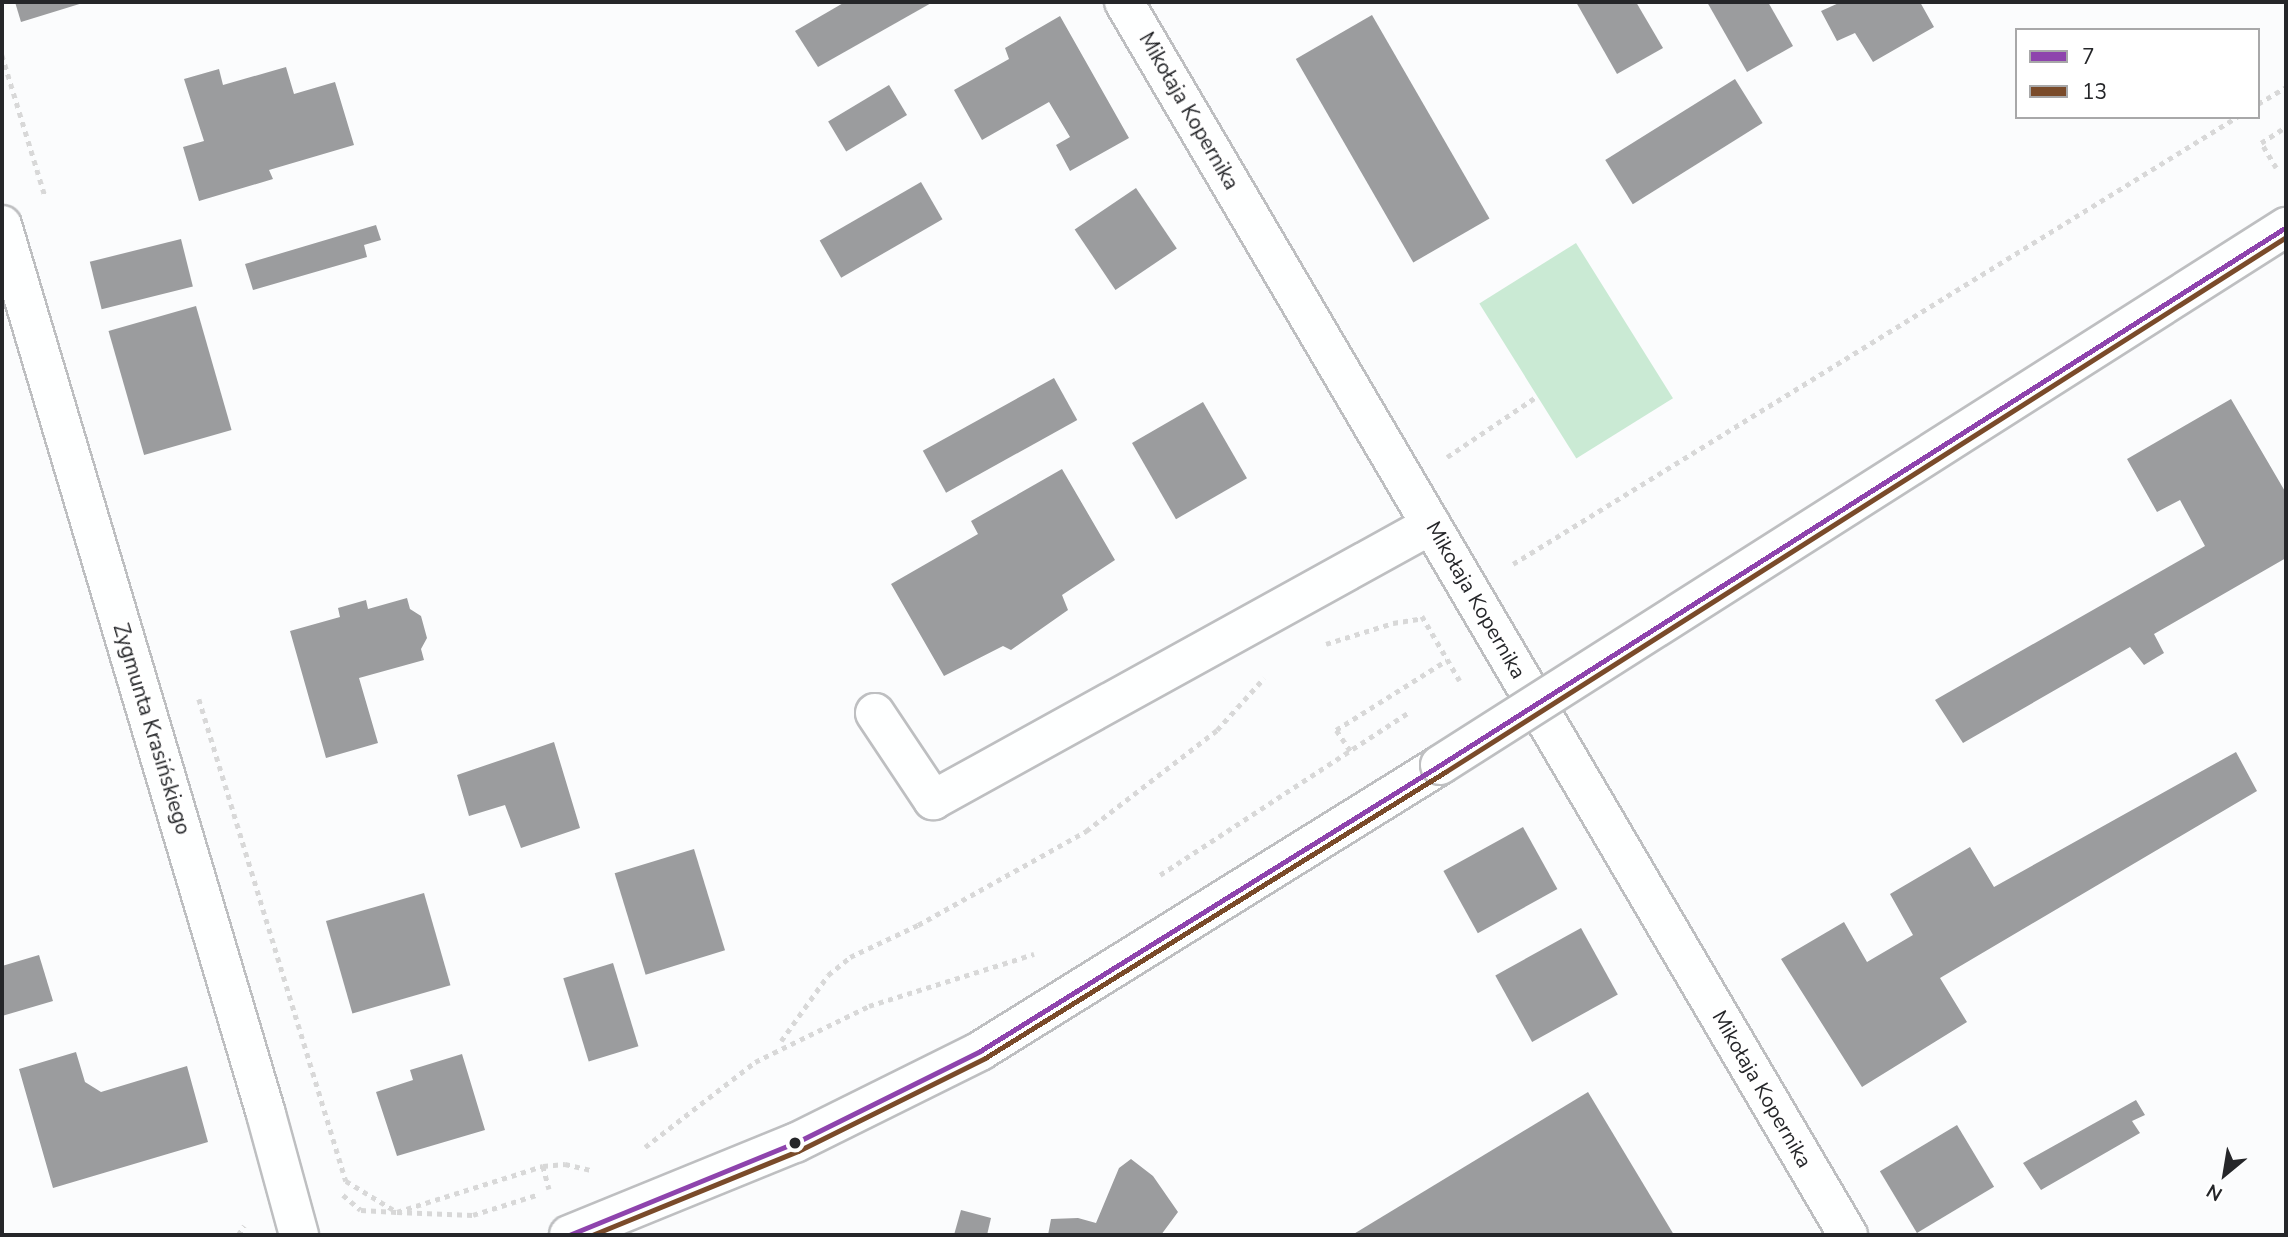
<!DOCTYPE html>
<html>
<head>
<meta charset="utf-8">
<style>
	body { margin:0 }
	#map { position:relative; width:2288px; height:1237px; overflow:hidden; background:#fbfcfd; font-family:"Nunito Sans",sans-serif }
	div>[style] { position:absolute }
	.green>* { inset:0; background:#caead4; transform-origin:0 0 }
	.building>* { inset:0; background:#9b9c9e; transform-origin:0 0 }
	.path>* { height:4.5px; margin-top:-2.25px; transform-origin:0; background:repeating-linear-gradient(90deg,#d8d8d8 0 5px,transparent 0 10px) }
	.roads { filter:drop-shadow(2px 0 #bebfc1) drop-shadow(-2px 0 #bebfc1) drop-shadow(0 2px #bebfc1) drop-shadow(0 -2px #bebfc1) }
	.minor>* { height:38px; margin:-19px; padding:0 19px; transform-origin:19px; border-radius:19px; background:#feffff }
	.bridges { filter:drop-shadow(2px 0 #bebfc1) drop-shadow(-2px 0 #bebfc1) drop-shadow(0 2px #bebfc1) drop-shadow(0 -2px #bebfc1) }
	.minor-bridge>* { height:38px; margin:-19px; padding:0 19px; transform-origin:19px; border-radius:19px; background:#feffff }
	.bus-1>* { height:5px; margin:-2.5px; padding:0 2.5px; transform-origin:2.5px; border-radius:2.5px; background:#8e44ad }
	.bus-2>* { height:5px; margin:-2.5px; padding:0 2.5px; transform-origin:2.5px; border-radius:2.5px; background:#7a4b2a }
	.dots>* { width:19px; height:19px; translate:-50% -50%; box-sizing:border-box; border:4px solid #fff; border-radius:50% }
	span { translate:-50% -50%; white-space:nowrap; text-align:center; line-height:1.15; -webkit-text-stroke:7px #fff; paint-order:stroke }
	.street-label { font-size:21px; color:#252629 }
	.frame { position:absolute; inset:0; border:4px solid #252629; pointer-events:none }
	.legend { position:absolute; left:2015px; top:28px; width:245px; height:91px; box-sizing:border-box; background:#fff; border:2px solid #a8a8a9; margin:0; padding:9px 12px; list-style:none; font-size:21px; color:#252629 }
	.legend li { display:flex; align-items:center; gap:14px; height:35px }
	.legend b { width:35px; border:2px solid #a8a8a9 }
	.north { position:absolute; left:2190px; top:1139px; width:70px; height:70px; -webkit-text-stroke:5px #fff; paint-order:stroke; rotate:210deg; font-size:19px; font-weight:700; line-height:28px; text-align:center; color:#252629 }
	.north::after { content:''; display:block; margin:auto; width:24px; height:32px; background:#252629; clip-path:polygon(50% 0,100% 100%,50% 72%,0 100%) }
</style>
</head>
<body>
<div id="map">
	<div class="green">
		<div style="left:1576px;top:243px;width:183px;height:114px;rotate:58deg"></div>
	</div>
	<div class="building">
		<div style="clip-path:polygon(15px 2px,86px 2px,21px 22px)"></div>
		<div style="clip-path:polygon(845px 2px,933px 2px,818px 67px,795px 31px)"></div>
		<div style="clip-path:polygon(1576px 2px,1636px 2px,1663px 48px,1617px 74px)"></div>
		<div style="clip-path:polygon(1707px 2px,1768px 2px,1793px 46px,1747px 72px)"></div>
		<div style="clip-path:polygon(1841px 2px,1920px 2px,1934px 27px,1873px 62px,1855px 33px,1837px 41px,1821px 11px)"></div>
		<div style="left:1372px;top:15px;width:235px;height:88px;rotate:60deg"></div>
		<div style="clip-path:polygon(1060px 16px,1129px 138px,1070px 171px,1056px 145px,1070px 137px,1049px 102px,982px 140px,954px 90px,1009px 59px,1005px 48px)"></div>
		<div style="clip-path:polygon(286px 67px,294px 94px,335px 82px,354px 145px,269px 170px,273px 179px,199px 201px,183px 147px,204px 141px,184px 79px,219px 69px,223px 85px)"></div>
		<div style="left:1735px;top:79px;width:52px;height:153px;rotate:58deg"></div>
		<div style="left:889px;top:85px;width:35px;height:71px;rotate:59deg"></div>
		<div style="left:921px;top:182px;width:43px;height:117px;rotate:60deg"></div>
		<div style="left:1136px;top:188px;width:73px;height:74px;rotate:56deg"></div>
		<div style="clip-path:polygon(376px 225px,381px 240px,364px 245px,367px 257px,253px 290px,245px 264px)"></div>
		<div style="left:181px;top:239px;width:49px;height:94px;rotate:76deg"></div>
		<div style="left:196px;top:306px;width:129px;height:91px;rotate:74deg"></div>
		<div style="left:1054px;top:378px;width:48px;height:150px;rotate:61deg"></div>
		<div style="clip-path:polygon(2231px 399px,2286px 493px,2286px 558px,2154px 634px,2164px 653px,2144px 665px,2130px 647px,1963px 743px,1935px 700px,2205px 546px,2180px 500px,2157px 512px,2127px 459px)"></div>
		<div style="left:1203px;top:402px;width:88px;height:82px;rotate:60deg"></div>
		<div style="clip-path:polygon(1062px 469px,1115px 560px,1062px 595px,1068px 610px,1011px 650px,1003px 646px,944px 676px,891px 584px,978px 534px,971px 521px)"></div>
		<div style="clip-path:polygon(407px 598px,410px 609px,421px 616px,427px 638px,421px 649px,424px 660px,359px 678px,378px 743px,326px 758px,290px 631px,340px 617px,338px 608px,366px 600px,368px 609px)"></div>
		<div style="clip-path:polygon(554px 742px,580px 828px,521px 848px,505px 805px,469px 816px,457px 775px)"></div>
		<div style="clip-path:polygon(2236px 752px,2257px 791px,1940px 978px,1967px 1022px,1862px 1087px,1781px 959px,1844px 922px,1867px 962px,1913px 935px,1890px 894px,1970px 847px,1994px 887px)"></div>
		<div style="left:1523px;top:827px;width:71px;height:91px;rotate:61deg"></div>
		<div style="left:694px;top:849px;width:106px;height:83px;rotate:73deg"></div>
		<div style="left:424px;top:893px;width:96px;height:102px;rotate:74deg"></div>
		<div style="left:1581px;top:928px;width:76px;height:98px;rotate:61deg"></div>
		<div style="clip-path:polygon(39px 955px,53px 1001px,2px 1016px,2px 966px)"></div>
		<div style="left:613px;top:963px;width:87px;height:52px;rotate:73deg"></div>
		<div style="clip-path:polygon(76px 1052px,85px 1082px,101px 1092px,187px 1066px,208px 1142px,53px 1188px,19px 1069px)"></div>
		<div style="clip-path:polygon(462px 1054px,485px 1130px,397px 1156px,376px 1092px,413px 1080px,410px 1070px)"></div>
		<div style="clip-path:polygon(1588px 1092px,1674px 1235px,1352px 1235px)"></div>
		<div style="clip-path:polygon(2136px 1100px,2145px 1115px,2132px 1121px,2140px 1133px,2041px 1190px,2023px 1163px)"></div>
		<div style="left:1957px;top:1125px;width:72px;height:90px;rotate:59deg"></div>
		<div style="clip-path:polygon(1131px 1159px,1153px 1176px,1178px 1212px,1161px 1235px,1048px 1235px,1051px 1219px,1078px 1218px,1096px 1223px,1119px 1168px)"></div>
		<div style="clip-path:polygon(961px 1210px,991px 1218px,987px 1235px,954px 1235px)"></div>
	</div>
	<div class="path">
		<div style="left:2px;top:55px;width:147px;rotate:73deg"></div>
		<div style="left:2258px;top:104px;width:33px;rotate:-31deg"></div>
		<div style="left:2276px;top:168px;width:29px;rotate:-121deg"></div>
		<div style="left:2261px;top:143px;width:30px;rotate:-33deg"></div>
		<div style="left:1447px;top:457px;width:107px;rotate:-34deg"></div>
		<div style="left:1513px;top:564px;width:851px;rotate:-31.69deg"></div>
		<div style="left:1422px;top:616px;width:75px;rotate:59.7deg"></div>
		<div style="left:1326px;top:644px;width:70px;rotate:-17.4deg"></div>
		<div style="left:1393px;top:623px;width:30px;rotate:-9deg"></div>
		<div style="left:199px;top:699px;width:504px;rotate:73.04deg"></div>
		<div style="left:346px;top:1181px;width:60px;rotate:31.3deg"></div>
		<div style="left:397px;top:1212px;width:76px;rotate:2.3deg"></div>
		<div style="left:473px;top:1215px;width:66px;rotate:-17.6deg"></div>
		<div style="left:1350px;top:751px;width:25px;rotate:-124deg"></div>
		<div style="left:1336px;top:730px;width:131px;rotate:-32.2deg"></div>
		<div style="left:1160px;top:875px;width:298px;rotate:-33.2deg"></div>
		<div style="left:781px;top:1041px;width:81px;rotate:-54.5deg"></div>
		<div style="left:828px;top:975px;width:28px;rotate:-39deg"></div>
		<div style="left:850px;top:957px;width:75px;rotate:-25.2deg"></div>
		<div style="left:918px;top:925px;width:193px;rotate:-29.2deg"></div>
		<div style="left:1086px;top:831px;width:165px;rotate:-37.6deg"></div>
		<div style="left:1217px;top:730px;width:70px;rotate:-47.9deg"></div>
		<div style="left:645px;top:1147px;width:139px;rotate:-37.7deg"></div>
		<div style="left:755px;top:1062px;width:127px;rotate:-26.2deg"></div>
		<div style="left:869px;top:1006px;width:173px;rotate:-17.5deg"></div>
		<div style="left:543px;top:1166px;width:24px;rotate:75deg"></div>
		<div style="left:343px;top:1195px;width:23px;rotate:40deg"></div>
		<div style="left:361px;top:1210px;width:36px;rotate:3deg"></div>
		<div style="left:397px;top:1212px;width:153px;rotate:-17.5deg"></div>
		<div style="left:543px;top:1166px;width:22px;rotate:-5deg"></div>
		<div style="left:565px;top:1164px;width:26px;rotate:13deg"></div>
		<div style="left:238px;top:1235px;width:11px;rotate:-56deg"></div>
	</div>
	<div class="roads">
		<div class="minor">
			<div style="left:1124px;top:2px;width:1430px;rotate:59.58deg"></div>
			<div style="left:2px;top:225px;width:927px;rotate:73.46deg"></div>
			<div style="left:266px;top:1114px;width:125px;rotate:74.7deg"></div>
			<div style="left:875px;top:713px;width:105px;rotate:56.3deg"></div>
			<div style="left:933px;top:800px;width:569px;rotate:-28.91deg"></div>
			<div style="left:569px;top:1235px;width:244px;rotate:-22.2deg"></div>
			<div style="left:795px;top:1143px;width:207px;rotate:-26.4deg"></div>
			<div style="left:980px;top:1051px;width:542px;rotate:-31.87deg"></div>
		</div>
	</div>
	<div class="bridges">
		<div class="minor-bridge">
			<div style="left:1440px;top:765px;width:1003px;rotate:-32.45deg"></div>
		</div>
	</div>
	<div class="bus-1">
		<div style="left:569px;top:1235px;width:244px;rotate:-22.2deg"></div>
		<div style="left:795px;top:1143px;width:207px;rotate:-26.4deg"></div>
		<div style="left:980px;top:1051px;width:542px;rotate:-31.87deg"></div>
		<div style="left:1440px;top:765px;width:1003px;rotate:-32.45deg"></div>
	</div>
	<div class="bus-2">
		<div style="left:592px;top:1235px;width:222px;rotate:-22.2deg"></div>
		<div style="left:798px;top:1151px;width:209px;rotate:-26.4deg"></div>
		<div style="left:985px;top:1058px;width:542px;rotate:-31.87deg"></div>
		<div style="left:1445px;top:772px;width:997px;rotate:-32.46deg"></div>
	</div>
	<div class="dots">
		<div style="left:795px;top:1143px;background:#252629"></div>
	</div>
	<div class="street-label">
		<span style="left:1189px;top:111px;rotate:60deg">Mikołaja Kopernika</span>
		<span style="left:1476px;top:600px;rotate:60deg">Mikołaja Kopernika</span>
		<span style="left:152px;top:729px;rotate:73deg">Zygmunta Krasińskiego</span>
		<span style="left:1762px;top:1089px;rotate:60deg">Mikołaja Kopernika</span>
	</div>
	<div class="frame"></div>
	<ul class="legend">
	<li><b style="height:9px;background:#8e44ad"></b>7</li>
	<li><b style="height:9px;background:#7a4b2a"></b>13</li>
	</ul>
	<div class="north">N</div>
</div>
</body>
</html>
